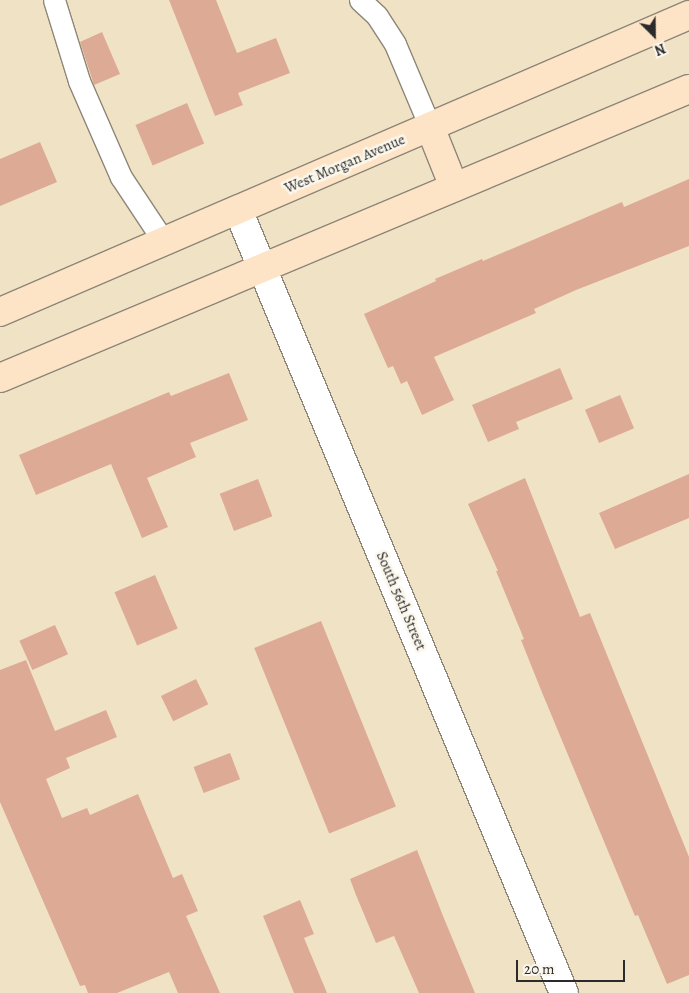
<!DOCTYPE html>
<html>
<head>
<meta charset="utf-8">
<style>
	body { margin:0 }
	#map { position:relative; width:689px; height:993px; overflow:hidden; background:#f0e2c4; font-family:Alegreya,serif }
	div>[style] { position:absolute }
	.building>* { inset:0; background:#ddaa95; transform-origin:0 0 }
	.roads { filter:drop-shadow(1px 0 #8e8678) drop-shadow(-1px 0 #8e8678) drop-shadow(0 1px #8e8678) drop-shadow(0 -1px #8e8678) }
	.lane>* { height:21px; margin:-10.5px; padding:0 10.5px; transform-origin:10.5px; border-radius:10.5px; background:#fff }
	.street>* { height:28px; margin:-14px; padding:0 14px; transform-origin:14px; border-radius:14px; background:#fff }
	.secondary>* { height:28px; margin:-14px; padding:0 14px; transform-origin:14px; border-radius:14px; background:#fee4c6 }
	span { translate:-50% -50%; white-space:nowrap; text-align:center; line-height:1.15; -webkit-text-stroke:5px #fbf7ec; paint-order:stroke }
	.street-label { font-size:15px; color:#2b2b2b }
	.north { position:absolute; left:629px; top:10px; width:50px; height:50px; -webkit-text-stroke:4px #fbf7ec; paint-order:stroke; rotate:157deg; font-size:14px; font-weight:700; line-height:20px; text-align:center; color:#2b2b2b }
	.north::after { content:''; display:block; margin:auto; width:18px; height:22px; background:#2b2b2b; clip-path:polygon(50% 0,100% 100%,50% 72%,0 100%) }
	.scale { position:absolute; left:516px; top:960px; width:109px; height:22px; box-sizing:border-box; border:2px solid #2b2b2b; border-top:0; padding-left:6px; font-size:15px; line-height:18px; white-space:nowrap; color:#2b2b2b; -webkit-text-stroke:4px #fbf7ec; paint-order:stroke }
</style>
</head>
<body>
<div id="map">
	<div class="building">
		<div style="clip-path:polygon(169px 0,216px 0,237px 53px,276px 38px,290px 73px,238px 93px,243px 105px,215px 116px)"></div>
		<div style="clip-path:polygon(102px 32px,120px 74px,94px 85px,80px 42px)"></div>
		<div style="left:187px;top:103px;width:44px;height:56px;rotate:67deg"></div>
		<div style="clip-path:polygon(40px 142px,57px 182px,0 206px,0 159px)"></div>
		<div style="clip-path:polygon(689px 179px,689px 246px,576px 290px,534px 309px,536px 313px,434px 357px,454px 400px,422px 415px,407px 381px,401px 384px,393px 366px,388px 368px,364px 314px,436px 281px,435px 279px,482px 259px,483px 261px,622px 202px,624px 207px)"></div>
		<div style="clip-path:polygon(560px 368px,573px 399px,516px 422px,519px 429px,488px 442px,472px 405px)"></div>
		<div style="clip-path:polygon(229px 373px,248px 420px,190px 443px,196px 457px,147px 478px,168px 527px,142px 538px,111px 464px,36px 495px,19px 455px,169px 392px,171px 396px)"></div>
		<div style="left:620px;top:395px;width:36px;height:38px;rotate:67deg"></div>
		<div style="clip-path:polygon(689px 474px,689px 518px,615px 549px,599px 513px)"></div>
		<div style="clip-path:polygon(525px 478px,580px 617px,590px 613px,689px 857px,689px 975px,667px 984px,638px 915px,635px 916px,541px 690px,521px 640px,524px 639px,496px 571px,498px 571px,468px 504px)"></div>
		<div style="left:258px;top:479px;width:40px;height:41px;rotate:69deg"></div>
		<div style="left:155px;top:575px;width:58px;height:44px;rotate:67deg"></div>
		<div style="left:321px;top:621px;width:200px;height:72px;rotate:68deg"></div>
		<div style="left:55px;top:625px;width:32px;height:39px;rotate:66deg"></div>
		<div style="clip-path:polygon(26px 660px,55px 731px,106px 710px,117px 737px,66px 758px,70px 768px,46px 779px,62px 818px,87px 808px,90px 815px,138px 794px,173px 878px,182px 874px,198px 911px,186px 916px,220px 993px,178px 993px,169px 972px,117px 993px,88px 993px,85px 985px,80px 986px,0 802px,0 670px)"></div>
		<div style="left:196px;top:679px;width:28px;height:39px;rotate:64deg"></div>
		<div style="left:230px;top:753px;width:28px;height:39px;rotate:69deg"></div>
		<div style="clip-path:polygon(417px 850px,443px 916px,475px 993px,419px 993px,394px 936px,376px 943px,356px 895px,350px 879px)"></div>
		<div style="clip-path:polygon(300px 900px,314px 934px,304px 938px,327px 993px,294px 993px,263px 916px)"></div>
	</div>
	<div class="roads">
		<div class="lane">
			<div style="left:54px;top:0;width:85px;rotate:72.8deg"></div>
			<div style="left:79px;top:81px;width:105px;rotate:66.4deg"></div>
			<div style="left:121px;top:177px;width:78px;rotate:56.5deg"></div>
			<div style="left:360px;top:0;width:23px;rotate:43deg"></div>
			<div style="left:377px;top:16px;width:33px;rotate:57deg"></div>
			<div style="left:395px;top:44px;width:90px;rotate:67.1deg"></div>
		</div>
		<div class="street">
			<div style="left:238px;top:210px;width:848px;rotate:67.4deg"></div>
		</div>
		<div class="secondary">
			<div style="left:430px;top:127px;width:65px;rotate:68.2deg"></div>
			<div style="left:0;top:312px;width:750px;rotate:-23.32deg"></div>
			<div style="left:0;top:378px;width:747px;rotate:-22.76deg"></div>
		</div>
	</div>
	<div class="street-label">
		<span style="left:345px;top:164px;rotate:-23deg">West Morgan Avenue</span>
		<span style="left:401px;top:601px;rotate:67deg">South 56th Street</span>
	</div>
	<div class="north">N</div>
	<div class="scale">20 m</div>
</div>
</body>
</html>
